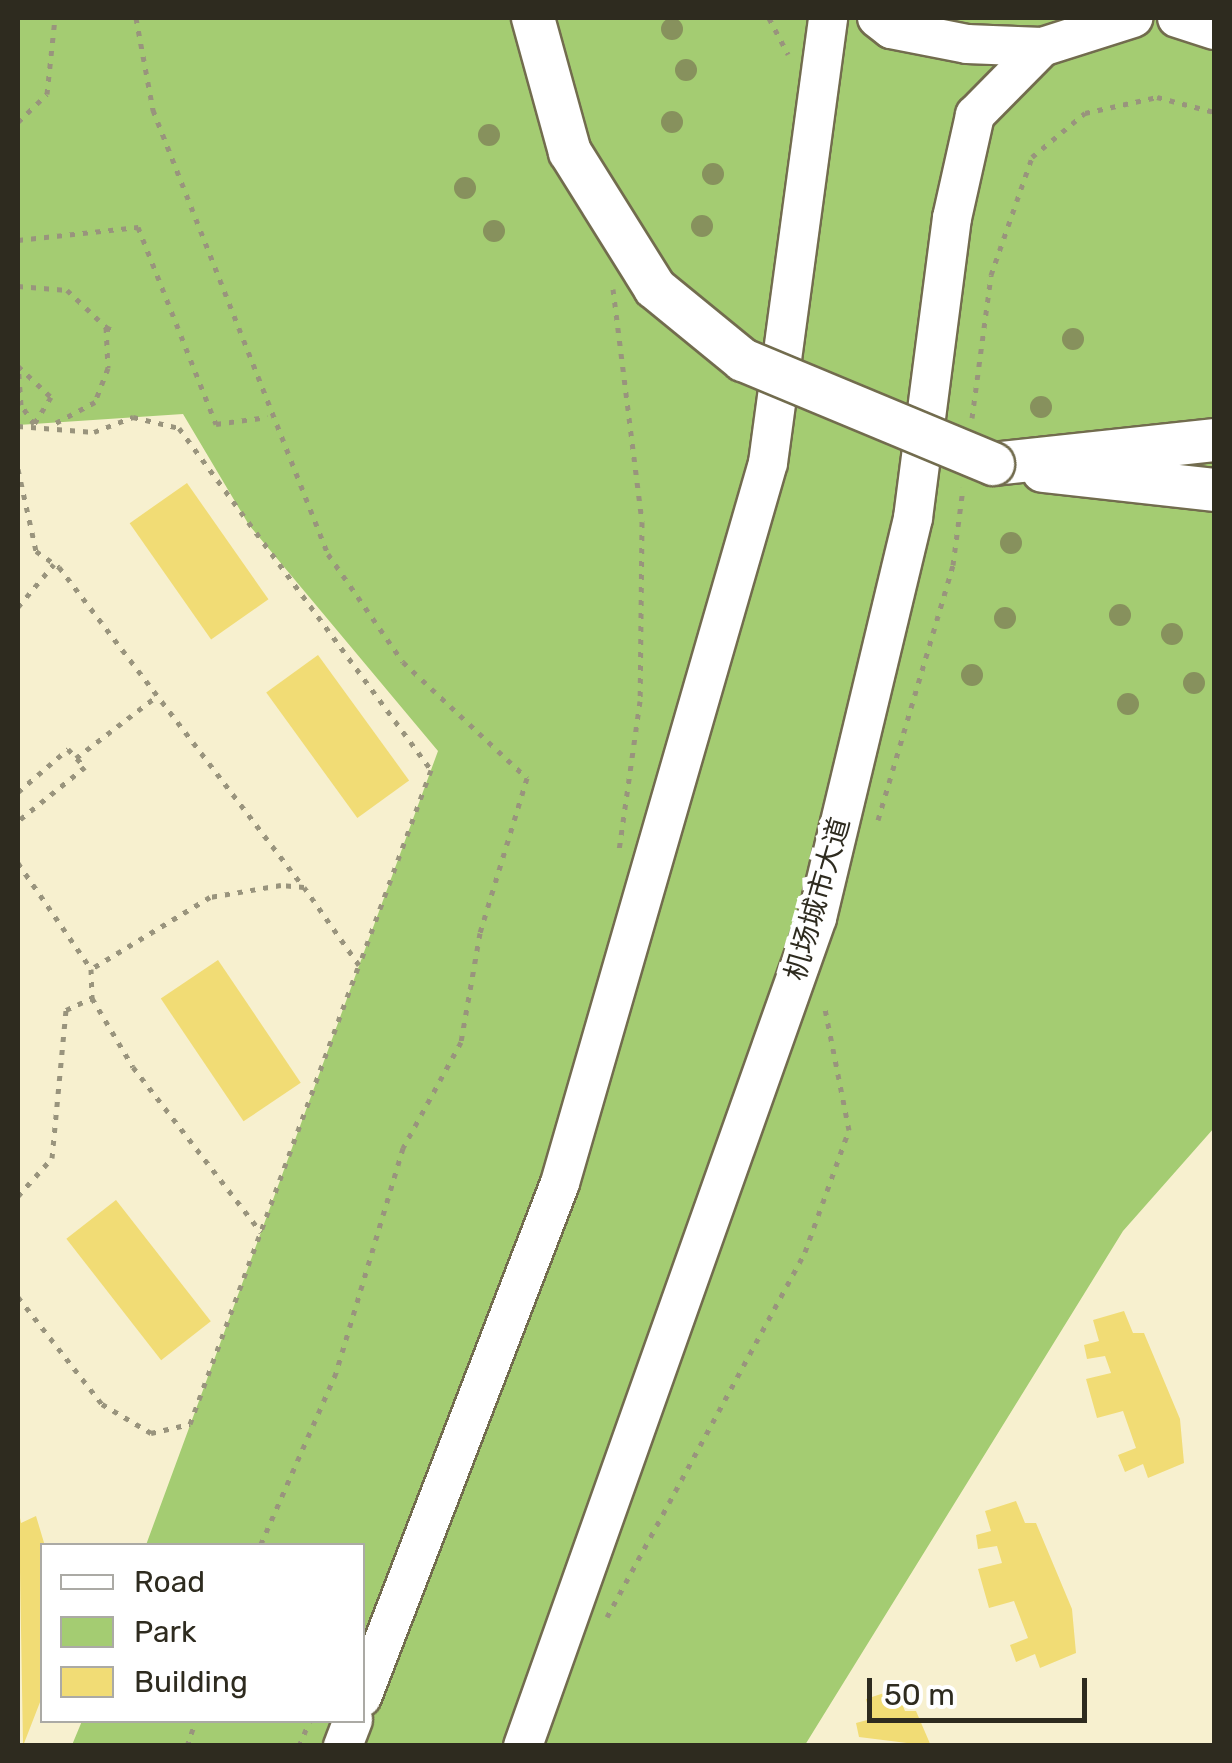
<!DOCTYPE html>
<html>
<head>
<meta charset="utf-8">
<style>
	body { margin:0 }
	#map { position:relative; width:1232px; height:1763px; overflow:hidden; background:#f7f0cf; font-family:Rubik,"Noto Sans SC",sans-serif }
	div>[style] { position:absolute }
	.green>* { inset:0; background:#a4cc72 }
	.building>* { inset:0; background:#f1dc75; transform-origin:0 0 }
	.path>* { height:5px; margin-top:-2.5px; transform-origin:0; background:repeating-linear-gradient(90deg,#99947d 0 5px,transparent 0 13px) }
	.roads { filter:drop-shadow(2px 0 #726c4e) drop-shadow(-2px 0 #726c4e) drop-shadow(0 2px #726c4e) drop-shadow(0 -2px #726c4e) }
	.major>* { height:38px; margin:-19px; padding:0 19px; transform-origin:19px; border-radius:19px; background:#fff }
	.highway>* { height:42px; margin:-21px; padding:0 21px; transform-origin:21px; border-radius:21px; background:#fff }
	.bridges { filter:drop-shadow(2px 0 #726c4e) drop-shadow(-2px 0 #726c4e) drop-shadow(0 2px #726c4e) drop-shadow(0 -2px #726c4e) }
	.highway-bridge>* { height:42px; margin:-21px; padding:0 21px; transform-origin:21px; border-radius:21px; background:#fff }
	.trees>* { width:22px; height:22px; margin:-11px; border-radius:50%; background:#87915d }
	span { translate:-50% -50%; white-space:nowrap; text-align:center; line-height:1.15; -webkit-text-stroke:10px #fff; paint-order:stroke }
	.street-label { font-size:28px; color:#2e2b1f }
	.frame { position:absolute; inset:0; border:20px solid #2e2b1f; pointer-events:none }
	.legend { position:absolute; left:40px; top:1543px; width:325px; height:180px; box-sizing:border-box; background:#fff; border:2px solid #abaaa5; margin:0; padding:12px 18px; list-style:none; font-size:30px; color:#2e2b1f }
	.legend li { display:flex; align-items:center; gap:20px; height:50px }
	.legend b { width:50px; border:2px solid #abaaa5 }
	.scale { position:absolute; left:867px; top:1678px; width:220px; height:45px; box-sizing:border-box; border:5px solid #2e2b1f; border-top:0; padding-left:12px; font-size:30px; line-height:35px; white-space:nowrap; color:#2e2b1f; -webkit-text-stroke:8px #fff; paint-order:stroke }
</style>
</head>
<body>
<div id="map">
	<div class="green">
		<div style="clip-path:polygon(18px 18px,1214px 18px,1214px 1128px,1123px 1231px,805px 1745px,72px 1745px,82px 1721px,362px 1720px,362px 1546px,146px 1545px,438px 751px,249px 525px,183px 414px,18px 425px)"></div>
	</div>
	<div class="building">
		<div style="left:187px;top:483px;width:142px;height:70px;rotate:55deg"></div>
		<div style="left:318px;top:655px;width:155px;height:64px;rotate:54deg"></div>
		<div style="left:218px;top:960px;width:148px;height:69px;rotate:56deg"></div>
		<div style="left:116px;top:1200px;width:154px;height:63px;rotate:52deg"></div>
		<div style="clip-path:polygon(1124px 1311px,1133px 1333px,1144px 1333px,1180px 1419px,1184px 1463px,1148px 1478px,1143px 1464px,1125px 1472px,1118px 1455px,1136px 1448px,1123px 1411px,1097px 1418px,1086px 1379px,1111px 1373px,1105px 1356px,1087px 1359px,1084px 1345px,1099px 1341px,1093px 1320px)"></div>
		<div style="clip-path:polygon(1016px 1501px,1025px 1523px,1036px 1523px,1072px 1609px,1076px 1653px,1040px 1668px,1035px 1654px,1016px 1662px,1010px 1645px,1028px 1638px,1014px 1601px,989px 1608px,978px 1569px,1002px 1563px,997px 1546px,978px 1549px,976px 1535px,991px 1531px,985px 1511px)"></div>
		<div style="clip-path:polygon(19px 1513px,21px 1523px,36px 1516px,45px 1546px,42px 1697px,23px 1746px)"></div>
		<div style="clip-path:polygon(896px 1689px,905px 1711px,916px 1711px,931px 1746px,859px 1737px,856px 1723px,871px 1719px,866px 1699px)"></div>
	</div>
	<div class="path">
		<div style="left:136px;top:18px;width:94px;rotate:79.5deg"></div>
		<div style="left:153px;top:110px;width:477px;rotate:68.5deg"></div>
		<div style="left:328px;top:554px;width:131px;rotate:55.2deg"></div>
		<div style="left:403px;top:662px;width:170px;rotate:43.1deg"></div>
		<div style="left:527px;top:778px;width:162px;rotate:106.9deg"></div>
		<div style="left:480px;top:933px;width:111px;rotate:99.9deg"></div>
		<div style="left:461px;top:1042px;width:121px;rotate:118.7deg"></div>
		<div style="left:403px;top:1148px;width:235px;rotate:106.6deg"></div>
		<div style="left:336px;top:1373px;width:189px;rotate:113.7deg"></div>
		<div style="left:769px;top:18px;width:41px;rotate:62.2deg"></div>
		<div style="left:18px;top:122px;width:40px;rotate:-44deg"></div>
		<div style="left:47px;top:94px;width:76px;rotate:-84deg"></div>
		<div style="left:18px;top:240px;width:121px;rotate:-6.2deg"></div>
		<div style="left:138px;top:227px;width:212px;rotate:68.4deg"></div>
		<div style="left:216px;top:424px;width:52px;rotate:-7.7deg"></div>
		<div style="left:18px;top:286px;width:49px;rotate:4.7deg"></div>
		<div style="left:67px;top:290px;width:54px;rotate:43.5deg"></div>
		<div style="left:106px;top:327px;width:41px;rotate:87.2deg"></div>
		<div style="left:108px;top:368px;width:36px;rotate:111deg"></div>
		<div style="left:95px;top:402px;width:51px;rotate:151.9deg"></div>
		<div style="left:613px;top:289px;width:235px;rotate:82.9deg"></div>
		<div style="left:642px;top:522px;width:179px;rotate:90.6deg"></div>
		<div style="left:640px;top:701px;width:150px;rotate:98deg"></div>
		<div style="left:106px;top:327px;width:11px;rotate:27deg"></div>
		<div style="left:18px;top:366px;width:45px;rotate:43.2deg"></div>
		<div style="left:51px;top:397px;width:32px;rotate:122deg"></div>
		<div style="left:34px;top:424px;width:23px;rotate:-124deg"></div>
		<div style="left:21px;top:405px;width:39px;rotate:-94deg"></div>
		<div style="left:972px;top:418px;width:144px;rotate:-82.4deg"></div>
		<div style="left:991px;top:275px;width:125px;rotate:-70.8deg"></div>
		<div style="left:1032px;top:157px;width:69px;rotate:-39.7deg"></div>
		<div style="left:1085px;top:113px;width:74px;rotate:-12.5deg"></div>
		<div style="left:1157px;top:97px;width:59px;rotate:14.7deg"></div>
		<div style="left:18px;top:426px;width:76px;rotate:4.5deg"></div>
		<div style="left:94px;top:432px;width:42px;rotate:-21deg"></div>
		<div style="left:133px;top:417px;width:47px;rotate:13.4deg"></div>
		<div style="left:179px;top:428px;width:425px;rotate:53.6deg"></div>
		<div style="left:431px;top:770px;width:206px;rotate:110.2deg"></div>
		<div style="left:18px;top:469px;width:84px;rotate:77.6deg"></div>
		<div style="left:36px;top:551px;width:28px;rotate:35deg"></div>
		<div style="left:59px;top:567px;width:403px;rotate:52.6deg"></div>
		<div style="left:18px;top:607px;width:56px;rotate:-50.1deg"></div>
		<div style="left:76px;top:758px;width:102px;rotate:-37.4deg"></div>
		<div style="left:18px;top:792px;width:66px;rotate:-40.7deg"></div>
		<div style="left:68px;top:749px;width:25px;rotate:47deg"></div>
		<div style="left:85px;top:767px;width:86px;rotate:141.1deg"></div>
		<div style="left:878px;top:820px;width:266px;rotate:-73.6deg"></div>
		<div style="left:953px;top:565px;width:78px;rotate:-82.6deg"></div>
		<div style="left:18px;top:863px;width:129px;rotate:55.4deg"></div>
		<div style="left:91px;top:969px;width:29px;rotate:88deg"></div>
		<div style="left:92px;top:998px;width:80px;rotate:59.3deg"></div>
		<div style="left:133px;top:1067px;width:209px;rotate:52.2deg"></div>
		<div style="left:18px;top:1196px;width:51px;rotate:-48.2deg"></div>
		<div style="left:52px;top:1158px;width:149px;rotate:-84.6deg"></div>
		<div style="left:66px;top:1010px;width:29px;rotate:-25deg"></div>
		<div style="left:18px;top:1297px;width:136px;rotate:51.9deg"></div>
		<div style="left:102px;top:1404px;width:57px;rotate:30.6deg"></div>
		<div style="left:151px;top:1433px;width:40px;rotate:-13deg"></div>
		<div style="left:190px;top:1424px;width:489px;rotate:-69.8deg"></div>
		<div style="left:359px;top:965px;width:95px;rotate:-125.2deg"></div>
		<div style="left:304px;top:887px;width:23px;rotate:-175deg"></div>
		<div style="left:281px;top:885px;width:72px;rotate:170.4deg"></div>
		<div style="left:210px;top:897px;width:139px;rotate:148.8deg"></div>
		<div style="left:607px;top:1617px;width:415px;rotate:-61.5deg"></div>
		<div style="left:805px;top:1252px;width:130px;rotate:-70.2deg"></div>
		<div style="left:849px;top:1130px;width:128px;rotate:-101.2deg"></div>
		<div style="left:187px;top:1746px;width:28px;rotate:-71deg"></div>
		<div style="left:299px;top:1746px;width:28px;rotate:-67deg"></div>
	</div>
	<div class="roads">
		<div class="major">
			<div style="left:877px;top:18px;width:18px;rotate:38deg"></div>
			<div style="left:891px;top:29px;width:77px;rotate:11.2deg"></div>
			<div style="left:967px;top:44px;width:75px;rotate:2.3deg"></div>
			<div style="left:1042px;top:47px;width:96px;rotate:-17.7deg"></div>
			<div style="left:1177px;top:18px;width:39px;rotate:18deg"></div>
			<div style="left:362px;top:1697px;width:551px;rotate:-68.93deg"></div>
			<div style="left:560px;top:1183px;width:749px;rotate:-73.89deg"></div>
			<div style="left:768px;top:463px;width:449px;rotate:-82.3deg"></div>
			<div style="left:343px;top:1746px;width:28px;rotate:-69deg"></div>
			<div style="left:523px;top:1746px;width:879px;rotate:-70.45deg"></div>
			<div style="left:817px;top:918px;width:411px;rotate:-76.5deg"></div>
			<div style="left:913px;top:518px;width:303px;rotate:-82.6deg"></div>
			<div style="left:952px;top:218px;width:106px;rotate:-77.4deg"></div>
			<div style="left:975px;top:115px;width:95px;rotate:-45.4deg"></div>
		</div>
		<div class="highway">
			<div style="left:993px;top:464px;width:222px;rotate:-6.2deg"></div>
			<div style="left:1043px;top:471px;width:172px;rotate:6.3deg"></div>
		</div>
	</div>
	<div class="bridges">
		<div class="highway-bridge">
			<div style="left:533px;top:18px;width:139px;rotate:74.6deg"></div>
			<div style="left:570px;top:152px;width:160px;rotate:58deg"></div>
			<div style="left:655px;top:288px;width:114px;rotate:39.3deg"></div>
			<div style="left:743px;top:360px;width:271px;rotate:22.6deg"></div>
		</div>
	</div>
	<div class="trees">
		<div style="left:672px;top:29px"></div>
		<div style="left:686px;top:70px"></div>
		<div style="left:672px;top:122px"></div>
		<div style="left:489px;top:135px"></div>
		<div style="left:713px;top:174px"></div>
		<div style="left:465px;top:188px"></div>
		<div style="left:702px;top:226px"></div>
		<div style="left:494px;top:231px"></div>
		<div style="left:1073px;top:339px"></div>
		<div style="left:1041px;top:407px"></div>
		<div style="left:1011px;top:543px"></div>
		<div style="left:1120px;top:615px"></div>
		<div style="left:1005px;top:618px"></div>
		<div style="left:1172px;top:634px"></div>
		<div style="left:972px;top:675px"></div>
		<div style="left:1194px;top:683px"></div>
		<div style="left:1128px;top:704px"></div>
	</div>
	<div class="street-label">
		<span style="left:818px;top:899px;rotate:-74deg">机场城市大道</span>
	</div>
	<div class="frame"></div>
	<ul class="legend">
	<li><b style="height:12px;background:#fff"></b>Road</li>
	<li><b style="height:28px;background:#a4cc72"></b>Park</li>
	<li><b style="height:28px;background:#f1dc75"></b>Building</li>
	</ul>
	<div class="scale">50 m</div>
</div>
</body>
</html>
